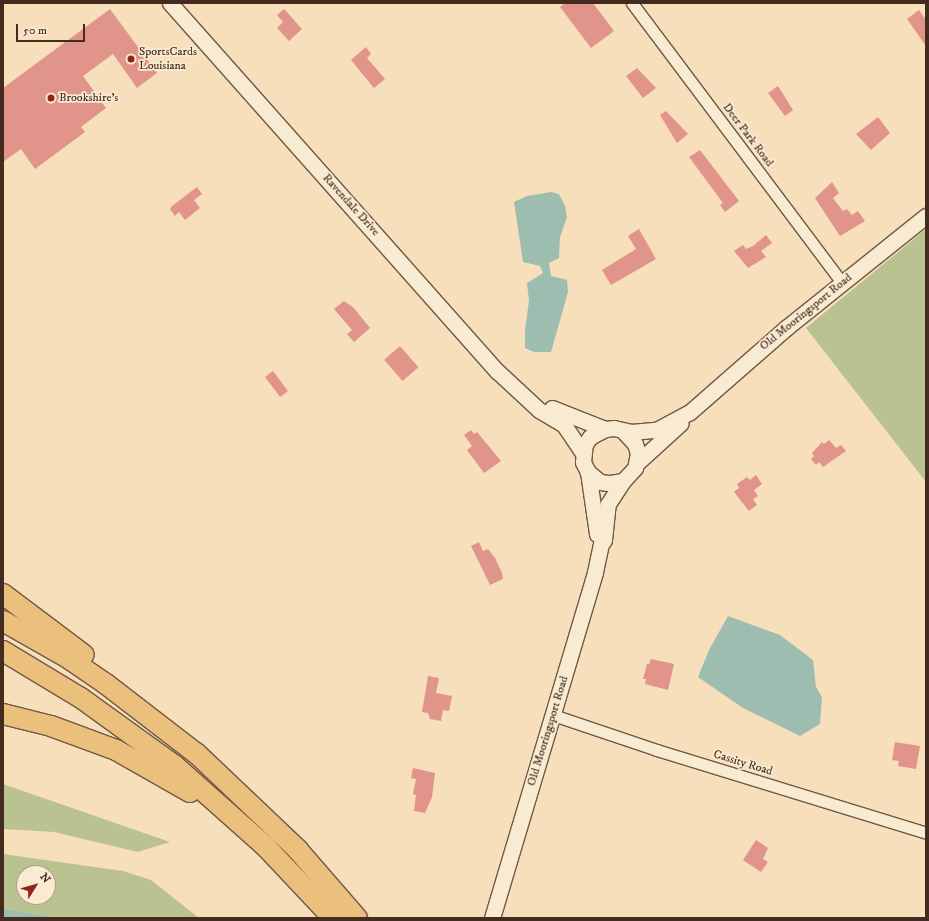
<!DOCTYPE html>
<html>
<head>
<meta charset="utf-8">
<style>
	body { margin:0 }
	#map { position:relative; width:929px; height:921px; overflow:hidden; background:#f6dfba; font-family:"IM FELL DW Pica",serif }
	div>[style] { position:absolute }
	.green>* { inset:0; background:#bbc291 }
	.water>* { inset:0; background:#9dbdb0 }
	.building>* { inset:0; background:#e1948a; transform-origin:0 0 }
	.roads { filter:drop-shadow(1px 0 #705846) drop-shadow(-1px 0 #705846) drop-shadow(0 1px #705846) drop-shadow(0 -1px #705846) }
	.minor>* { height:11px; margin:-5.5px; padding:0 5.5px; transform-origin:5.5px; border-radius:5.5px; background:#f9ead2 }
	.secondary>* { height:15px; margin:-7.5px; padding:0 7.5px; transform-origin:7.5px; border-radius:7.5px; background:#f9ead2 }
	.motorway>* { height:20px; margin:-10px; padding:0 10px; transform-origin:10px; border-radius:10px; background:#ebc07d }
	.dots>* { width:11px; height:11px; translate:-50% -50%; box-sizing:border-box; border:2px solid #f9ead2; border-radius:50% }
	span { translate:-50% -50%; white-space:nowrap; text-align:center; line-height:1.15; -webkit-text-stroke:3.5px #f9ead2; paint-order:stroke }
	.poi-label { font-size:12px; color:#442b1f }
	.left { translate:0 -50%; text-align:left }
	.street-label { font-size:12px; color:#442b1f }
	.frame { position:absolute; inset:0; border:4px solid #442b1f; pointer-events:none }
	.north { position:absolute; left:16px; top:865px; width:40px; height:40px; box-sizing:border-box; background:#f9ead2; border:1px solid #b19e8a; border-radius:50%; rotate:53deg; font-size:11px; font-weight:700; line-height:16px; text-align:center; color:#442b1f }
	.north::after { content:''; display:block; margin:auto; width:14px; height:18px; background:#8f2418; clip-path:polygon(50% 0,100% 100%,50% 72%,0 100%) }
	.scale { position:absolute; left:16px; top:24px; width:69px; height:18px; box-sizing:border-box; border:2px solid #442b1f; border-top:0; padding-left:5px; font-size:12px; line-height:14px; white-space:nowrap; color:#442b1f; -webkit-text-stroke:3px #f9ead2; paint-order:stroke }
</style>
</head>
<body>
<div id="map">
	<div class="green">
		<div style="clip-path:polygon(926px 229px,926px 482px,806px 328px)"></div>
		<div style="clip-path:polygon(3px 784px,170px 842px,138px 852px,54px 832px,3px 829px)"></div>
		<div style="clip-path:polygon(evenodd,3px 854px,123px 871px,151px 880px,199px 918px,57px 918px,3px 908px,3px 854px,24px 873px,48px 873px,48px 897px,24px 897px,24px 873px)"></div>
	</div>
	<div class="water">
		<div style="clip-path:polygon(551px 192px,559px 194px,565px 206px,567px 217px,560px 237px,559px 258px,549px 263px,551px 276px,567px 280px,568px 292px,551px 352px,534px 352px,525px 348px,525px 330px,529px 301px,527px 283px,543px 273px,540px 266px,523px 262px,514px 202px,527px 196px)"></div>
		<div style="clip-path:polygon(728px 616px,780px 635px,813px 660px,816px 687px,822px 697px,820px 724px,800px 736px,743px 708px,698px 677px,709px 650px)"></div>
		<div style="clip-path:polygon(3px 908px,57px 918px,3px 918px)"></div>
	</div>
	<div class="building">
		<div style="clip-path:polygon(565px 3px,593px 3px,614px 31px,591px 48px,560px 7px)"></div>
		<div style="clip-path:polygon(110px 9px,157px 73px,137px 88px,113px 54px,83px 76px,106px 108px,81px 127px,85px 132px,35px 169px,21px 149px,3px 162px,3px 88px)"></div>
		<div style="clip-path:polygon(284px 9px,302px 29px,289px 41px,277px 28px,283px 22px,277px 15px)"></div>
		<div style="clip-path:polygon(919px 10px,926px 20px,926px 46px,907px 19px)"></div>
		<div style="clip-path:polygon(366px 47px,371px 54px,367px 58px,385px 79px,374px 88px,351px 60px)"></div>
		<div style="clip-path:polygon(637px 68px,656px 88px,643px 98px,626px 76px)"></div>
		<div style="clip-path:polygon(778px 86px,793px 110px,785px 116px,768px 93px)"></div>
		<div style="clip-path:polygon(666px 111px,688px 134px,677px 143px,660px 115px)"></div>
		<div style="clip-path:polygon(878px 117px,890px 133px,871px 150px,856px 134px)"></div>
		<div style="clip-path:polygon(700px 150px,739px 201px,725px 212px,720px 205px,723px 203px,689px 157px)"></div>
		<div style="clip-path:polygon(832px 182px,839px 193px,833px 198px,843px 211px,847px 209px,852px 215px,858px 211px,865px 221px,840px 236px,815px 198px)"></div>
		<div style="clip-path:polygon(197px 187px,202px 194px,194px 200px,200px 208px,185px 220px,179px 212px,175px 216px,170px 209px,172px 206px)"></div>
		<div style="clip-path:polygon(639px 229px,656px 259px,611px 285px,602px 270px,636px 249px,628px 236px)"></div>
		<div style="clip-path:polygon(766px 235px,772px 243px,761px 251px,766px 257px,748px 268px,734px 251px,743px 245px,746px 249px,753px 246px)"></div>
		<div style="clip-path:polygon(344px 301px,353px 307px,370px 328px,354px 342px,347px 334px,352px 330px,334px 309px)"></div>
		<div style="left:400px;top:346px;width:28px;height:21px;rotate:49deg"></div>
		<div style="left:273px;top:371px;width:25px;height:10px;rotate:53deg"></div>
		<div style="clip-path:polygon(471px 430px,474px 434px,477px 432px,501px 461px,484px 473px,467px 450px,472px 446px,464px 435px)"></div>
		<div style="clip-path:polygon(829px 440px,836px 448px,841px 445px,846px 451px,823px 467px,819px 462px,816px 465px,811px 459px,814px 456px,812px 453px,822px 442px,824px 444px)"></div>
		<div style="clip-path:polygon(756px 475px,762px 484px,754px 490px,758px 496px,753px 499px,757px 505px,749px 511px,734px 492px,739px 488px,737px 484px,747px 477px,750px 480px)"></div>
		<div style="clip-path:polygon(479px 542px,483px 551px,488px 549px,495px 558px,502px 573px,503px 579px,490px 585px,471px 546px)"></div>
		<div style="clip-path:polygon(651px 659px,674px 664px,668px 690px,645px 684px,646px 679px,643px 679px,647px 664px,649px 664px)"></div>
		<div style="clip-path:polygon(428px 676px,439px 678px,436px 693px,452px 696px,449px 711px,443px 710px,441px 721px,430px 719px,428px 713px,422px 712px)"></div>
		<div style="clip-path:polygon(895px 742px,920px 746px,916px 769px,898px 766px,899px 761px,892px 760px)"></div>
		<div style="clip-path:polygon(413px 768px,435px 773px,432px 797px,425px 813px,414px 811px,416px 795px,413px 794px,416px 779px,411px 778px)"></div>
		<div style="clip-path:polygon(756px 840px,768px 848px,763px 859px,768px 862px,761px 872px,743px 860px)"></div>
	</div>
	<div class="roads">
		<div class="minor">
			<div style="left:632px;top:3px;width:350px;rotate:53.1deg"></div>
			<div style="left:553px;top:715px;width:110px;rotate:18.6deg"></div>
			<div style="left:657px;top:750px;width:282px;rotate:17.1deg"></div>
		</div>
		<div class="secondary">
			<div style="left:170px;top:3px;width:492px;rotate:48.4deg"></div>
			<div style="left:497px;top:371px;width:57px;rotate:42.9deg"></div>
			<div style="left:539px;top:410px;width:29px;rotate:31deg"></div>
			<div style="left:564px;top:425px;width:34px;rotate:56deg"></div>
			<div style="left:552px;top:408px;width:57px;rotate:21.6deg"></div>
			<div style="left:623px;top:431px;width:18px;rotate:47deg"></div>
			<div style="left:635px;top:444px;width:9px;rotate:72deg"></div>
			<div style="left:638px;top:453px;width:15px;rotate:101deg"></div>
			<div style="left:635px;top:468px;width:18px;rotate:133deg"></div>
			<div style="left:623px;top:481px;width:15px;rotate:172deg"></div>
			<div style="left:608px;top:483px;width:8px;rotate:-173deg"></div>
			<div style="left:600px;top:482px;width:16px;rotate:-140deg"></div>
			<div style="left:588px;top:472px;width:11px;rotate:-117deg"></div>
			<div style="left:583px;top:462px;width:18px;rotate:-84deg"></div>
			<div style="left:585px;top:444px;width:9px;rotate:-54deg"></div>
			<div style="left:590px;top:437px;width:17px;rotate:-28deg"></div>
			<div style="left:605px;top:429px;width:9px;rotate:-6deg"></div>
			<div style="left:614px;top:428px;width:17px;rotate:13deg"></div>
			<div style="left:631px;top:432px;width:25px;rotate:-5deg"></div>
			<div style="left:656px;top:430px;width:38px;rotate:-28deg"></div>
			<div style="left:690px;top:412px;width:128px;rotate:-41.2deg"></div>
			<div style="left:786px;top:328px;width:179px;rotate:-38.7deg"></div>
			<div style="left:637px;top:463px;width:59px;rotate:-42.3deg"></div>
			<div style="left:588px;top:472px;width:63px;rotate:81.7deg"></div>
			<div style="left:492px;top:918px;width:361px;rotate:-73.4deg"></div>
			<div style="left:595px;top:572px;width:29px;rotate:-78deg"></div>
			<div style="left:601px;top:544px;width:5px;rotate:-53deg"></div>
			<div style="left:604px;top:540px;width:36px;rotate:-84deg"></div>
			<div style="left:608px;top:504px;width:27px;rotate:-57deg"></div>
		</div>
		<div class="motorway">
			<div style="left:3px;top:594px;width:101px;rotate:37deg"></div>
			<div style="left:3px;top:621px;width:75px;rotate:29.6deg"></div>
			<div style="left:68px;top:658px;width:46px;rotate:34.4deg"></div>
			<div style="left:106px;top:684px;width:115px;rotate:37.6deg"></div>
			<div style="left:197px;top:754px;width:139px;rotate:43.5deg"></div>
			<div style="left:298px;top:850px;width:90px;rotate:49.1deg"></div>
			<div style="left:3px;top:651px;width:91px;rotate:31.1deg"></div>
			<div style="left:81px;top:698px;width:115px;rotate:35.8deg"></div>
			<div style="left:174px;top:765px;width:123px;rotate:41.7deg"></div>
			<div style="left:266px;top:847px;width:98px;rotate:46.7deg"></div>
			<div style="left:3px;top:714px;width:49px;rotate:14deg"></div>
			<div style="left:51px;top:726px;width:69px;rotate:20.3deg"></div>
			<div style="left:116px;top:750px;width:85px;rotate:29.6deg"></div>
		</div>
	</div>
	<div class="dots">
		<div style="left:131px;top:59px;background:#8f2418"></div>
		<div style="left:51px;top:98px;background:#8f2418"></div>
	</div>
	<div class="poi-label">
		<span class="left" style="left:139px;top:59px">SportsCards<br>Louisiana</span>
		<span class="left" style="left:59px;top:98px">Brookshire's</span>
	</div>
	<div class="street-label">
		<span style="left:748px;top:135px;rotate:53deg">Deer Park Road</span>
		<span style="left:351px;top:205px;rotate:48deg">Ravendale Drive</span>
		<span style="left:806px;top:312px;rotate:-39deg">Old Mooringsport Road</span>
		<span style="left:548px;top:731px;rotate:-73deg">Old Mooringsport Road</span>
		<span style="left:743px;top:763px;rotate:17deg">Cassity Road</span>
	</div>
	<div class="frame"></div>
	<div class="north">N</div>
	<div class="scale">50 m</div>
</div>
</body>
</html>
